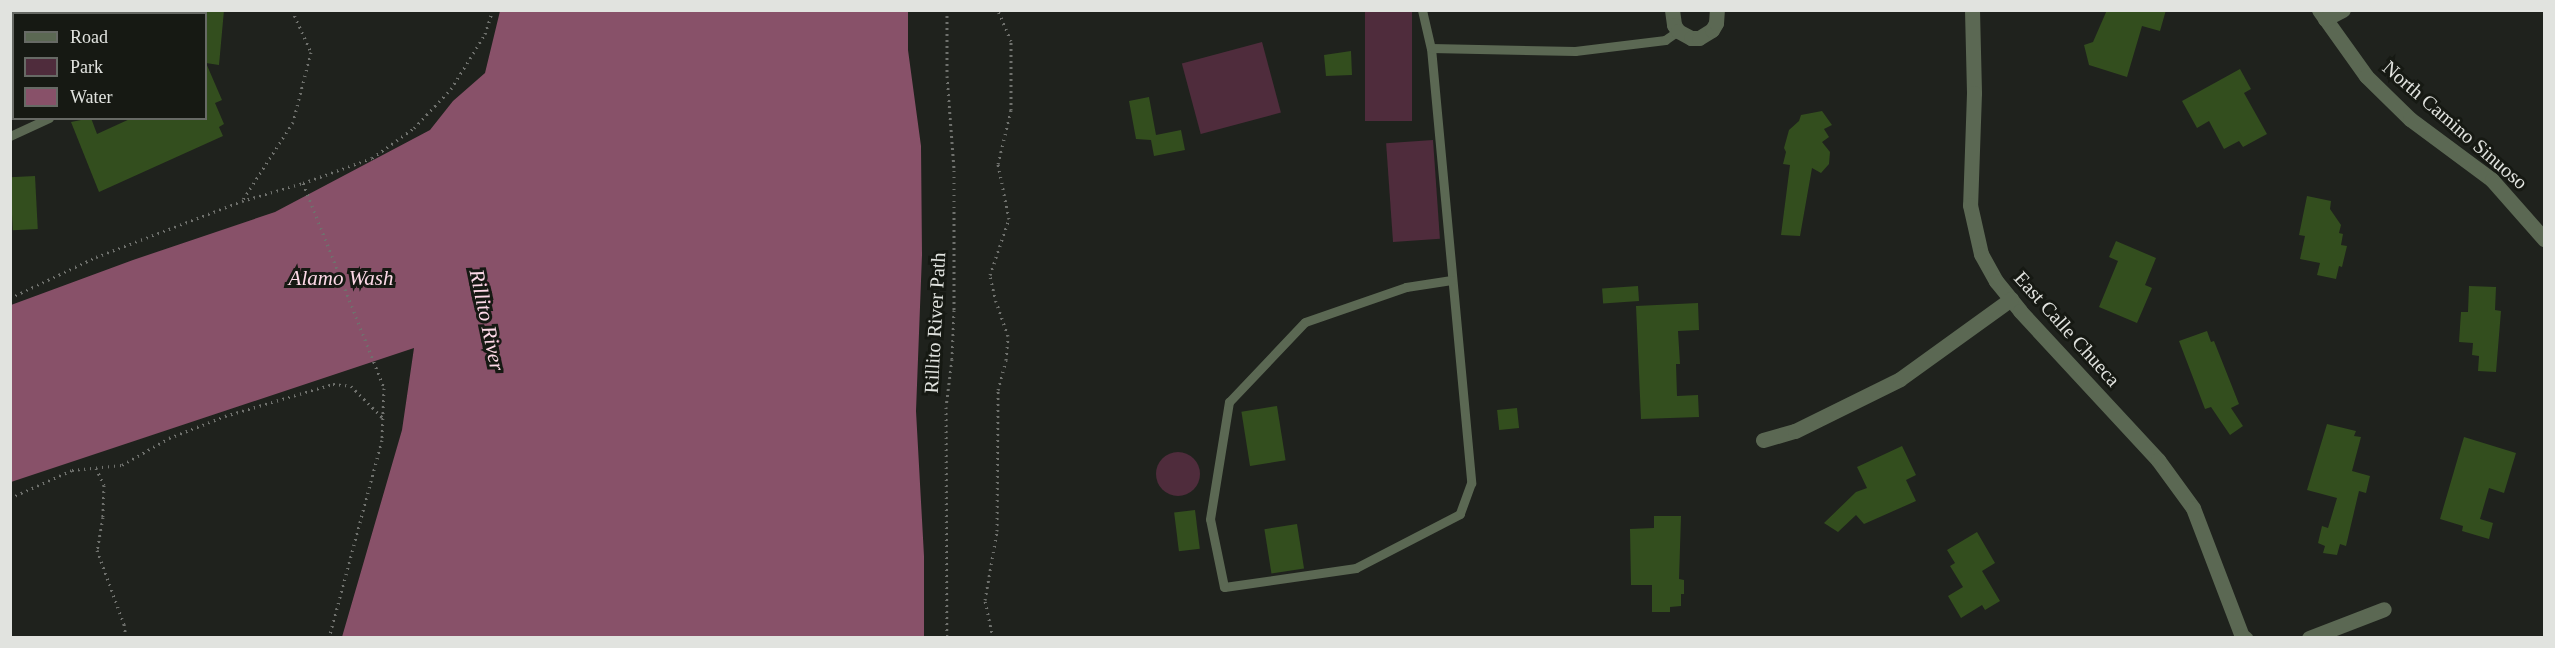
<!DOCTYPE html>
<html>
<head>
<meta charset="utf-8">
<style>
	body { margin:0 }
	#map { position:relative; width:2555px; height:648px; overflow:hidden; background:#1f221d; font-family:Georgia,serif }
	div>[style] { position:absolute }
	.green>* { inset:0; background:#4f2c3c; transform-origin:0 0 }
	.round { border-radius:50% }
	.water>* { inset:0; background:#885169 }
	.building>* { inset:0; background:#334e1e; transform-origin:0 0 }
	.path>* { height:3px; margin-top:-1.5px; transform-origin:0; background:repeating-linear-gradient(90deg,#6f716d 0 1.5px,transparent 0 6px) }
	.service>* { height:9px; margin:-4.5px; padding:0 4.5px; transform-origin:4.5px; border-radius:4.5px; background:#5b6853 }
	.minor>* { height:15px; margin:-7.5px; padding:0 7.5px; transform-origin:7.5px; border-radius:7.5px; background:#5b6853 }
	span { translate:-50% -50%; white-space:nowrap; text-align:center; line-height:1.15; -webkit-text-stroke:6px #161913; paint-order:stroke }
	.street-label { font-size:20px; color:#e1e3df }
	.water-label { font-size:21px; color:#fdd9e7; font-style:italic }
	.frame { position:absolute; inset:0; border:12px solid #e1e3df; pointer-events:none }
	.legend { position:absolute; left:12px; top:12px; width:195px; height:108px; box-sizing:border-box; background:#161913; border:2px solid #676a65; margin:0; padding:8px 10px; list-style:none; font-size:18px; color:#e1e3df }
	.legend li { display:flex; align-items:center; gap:12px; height:30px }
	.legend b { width:30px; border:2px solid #676a65 }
</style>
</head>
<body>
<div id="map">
	<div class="green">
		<div style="left:1365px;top:11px;width:47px;height:110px"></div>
		<div style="left:1262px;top:42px;width:73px;height:83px;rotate:75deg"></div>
		<div style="left:1433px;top:140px;width:99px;height:47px;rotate:86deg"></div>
		<div class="round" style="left:1156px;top:452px;width:44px;height:44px"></div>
	</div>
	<div class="water">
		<div style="clip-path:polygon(500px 11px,908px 11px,908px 50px,921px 146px,922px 255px,916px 411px,924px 556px,924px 637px,342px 637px,402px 430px,414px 348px,11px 482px,11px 305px,133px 260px,275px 212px,430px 130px,453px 101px,485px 73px)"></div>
	</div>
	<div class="building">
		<div style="clip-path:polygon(206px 10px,224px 10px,219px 65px,206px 63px,222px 100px,215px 103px,224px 124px,219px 127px,223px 136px,99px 192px,71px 122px,91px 118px,97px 134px,132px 118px,206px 118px)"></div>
		<div style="clip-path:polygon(2107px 10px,2166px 10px,2160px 31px,2142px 26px,2127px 77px,2089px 65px,2084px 45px,2093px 42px)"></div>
		<div style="clip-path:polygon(1351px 51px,1352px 75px,1326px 76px,1324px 55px)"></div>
		<div style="clip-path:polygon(2240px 69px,2251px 89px,2244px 93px,2267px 134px,2243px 147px,2239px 141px,2224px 149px,2209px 121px,2197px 128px,2182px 101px)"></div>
		<div style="clip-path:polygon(1149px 97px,1156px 135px,1181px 130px,1185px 150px,1154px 156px,1151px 140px,1136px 139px,1129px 101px)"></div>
		<div style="clip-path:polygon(1822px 111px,1832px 125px,1824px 129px,1829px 137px,1822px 142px,1830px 152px,1829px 164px,1821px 173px,1812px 168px,1800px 236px,1781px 235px,1790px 165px,1783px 164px,1786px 152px,1784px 148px,1789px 130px,1799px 121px,1801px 115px)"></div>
		<div style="left:35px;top:176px;width:53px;height:25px;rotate:87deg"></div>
		<div style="clip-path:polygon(2307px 196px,2331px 201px,2330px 209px,2341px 225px,2339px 233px,2343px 234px,2341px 245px,2347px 246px,2342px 267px,2339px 266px,2336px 279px,2317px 275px,2320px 263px,2300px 259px,2305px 236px,2299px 235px)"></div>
		<div style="clip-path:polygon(2116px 241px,2156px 258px,2145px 285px,2152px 288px,2137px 323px,2099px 307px,2118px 261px,2109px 257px)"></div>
		<div style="left:1638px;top:286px;width:15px;height:36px;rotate:86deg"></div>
		<div style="clip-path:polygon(2469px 286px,2496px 287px,2495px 310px,2501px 311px,2496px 372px,2478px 371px,2479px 356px,2472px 355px,2473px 343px,2459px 342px,2461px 312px,2468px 312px)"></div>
		<div style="clip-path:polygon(1698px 303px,1699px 330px,1678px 331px,1680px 364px,1676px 364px,1677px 396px,1698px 395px,1699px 417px,1641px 419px,1636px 306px)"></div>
		<div style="clip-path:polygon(2207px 331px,2211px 342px,2214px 341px,2239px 404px,2231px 408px,2243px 426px,2230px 435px,2211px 407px,2205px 409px,2179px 341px)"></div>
		<div style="left:1277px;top:406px;width:55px;height:36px;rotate:81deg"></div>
		<div style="left:1517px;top:408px;width:20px;height:20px;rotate:84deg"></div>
		<div style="clip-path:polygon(2327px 424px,2356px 431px,2354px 436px,2361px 437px,2352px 471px,2370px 476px,2366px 493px,2359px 491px,2346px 546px,2340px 544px,2337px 555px,2323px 553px,2325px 546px,2318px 543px,2322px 526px,2328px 528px,2337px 498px,2307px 490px)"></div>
		<div style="clip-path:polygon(2464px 437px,2516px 453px,2504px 493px,2489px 488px,2480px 519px,2493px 523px,2489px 539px,2462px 531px,2463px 526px,2440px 519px)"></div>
		<div style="clip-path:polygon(1902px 446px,1916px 475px,1906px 480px,1916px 501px,1864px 524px,1856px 515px,1838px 532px,1824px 523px,1856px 492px,1867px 488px,1857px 467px)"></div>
		<div style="left:1195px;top:510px;width:39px;height:21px;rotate:83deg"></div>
		<div style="clip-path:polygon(1654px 516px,1681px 516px,1679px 579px,1684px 580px,1684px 594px,1681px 594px,1681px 606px,1670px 607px,1670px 612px,1652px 612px,1652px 585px,1631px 585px,1630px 529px,1654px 528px)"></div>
		<div style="left:1297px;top:524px;width:45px;height:33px;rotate:81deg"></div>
		<div style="clip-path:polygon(1977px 532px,1995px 563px,1982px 571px,2000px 601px,1985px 610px,1982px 605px,1961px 618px,1948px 596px,1963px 587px,1950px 566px,1955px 563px,1947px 550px)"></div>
	</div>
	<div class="path">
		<div style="left:292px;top:10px;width:46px;rotate:65.7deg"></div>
		<div style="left:311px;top:52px;width:72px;rotate:104.4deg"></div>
		<div style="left:293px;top:122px;width:94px;rotate:122.8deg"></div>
		<div style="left:242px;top:201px;width:64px;rotate:-16.4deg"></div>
		<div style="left:303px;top:183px;width:73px;rotate:-19.9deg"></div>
		<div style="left:372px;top:158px;width:52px;rotate:-35.5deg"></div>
		<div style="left:414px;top:128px;width:54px;rotate:-46.5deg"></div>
		<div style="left:451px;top:89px;width:65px;rotate:-58.3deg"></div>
		<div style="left:485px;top:34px;width:25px;rotate:-72deg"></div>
		<div style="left:947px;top:10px;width:66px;rotate:90deg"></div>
		<div style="left:947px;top:76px;width:94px;rotate:85.7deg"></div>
		<div style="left:954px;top:170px;width:140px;rotate:90deg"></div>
		<div style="left:954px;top:310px;width:49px;rotate:92.3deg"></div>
		<div style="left:952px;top:359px;width:48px;rotate:97.1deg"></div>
		<div style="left:946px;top:407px;width:231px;rotate:89.8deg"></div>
		<div style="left:303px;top:183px;width:220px;rotate:68.4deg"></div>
		<div style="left:384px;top:388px;width:52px;rotate:92.2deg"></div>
		<div style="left:382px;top:440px;width:205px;rotate:105deg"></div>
		<div style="left:10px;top:298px;width:95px;rotate:-25.5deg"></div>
		<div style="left:96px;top:257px;width:156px;rotate:-21deg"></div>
		<div style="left:96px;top:468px;width:19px;rotate:65deg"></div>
		<div style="left:104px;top:485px;width:32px;rotate:92deg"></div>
		<div style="left:103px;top:517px;width:34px;rotate:100deg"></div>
		<div style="left:97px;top:550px;width:79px;rotate:70deg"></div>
		<div style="left:124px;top:624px;width:14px;rotate:82deg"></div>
		<div style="left:10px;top:498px;width:68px;rotate:-24.3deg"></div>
		<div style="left:72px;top:470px;width:50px;rotate:-5.7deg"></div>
		<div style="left:122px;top:465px;width:54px;rotate:-29.9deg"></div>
		<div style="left:169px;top:438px;width:60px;rotate:-21.4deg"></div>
		<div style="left:225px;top:416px;width:113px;rotate:-16.5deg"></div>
		<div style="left:333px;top:384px;width:18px;rotate:6deg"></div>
		<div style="left:351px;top:386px;width:45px;rotate:45deg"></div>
		<div style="left:993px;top:638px;width:39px;rotate:-102deg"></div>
		<div style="left:985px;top:600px;width:70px;rotate:-80.1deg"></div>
		<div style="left:997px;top:531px;width:141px;rotate:-89.6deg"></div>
		<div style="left:998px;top:390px;width:31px;rotate:-75deg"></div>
		<div style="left:1006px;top:360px;width:24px;rotate:-85deg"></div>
		<div style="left:1008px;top:336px;width:36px;rotate:-109deg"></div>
		<div style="left:996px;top:302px;width:28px;rotate:-103deg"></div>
		<div style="left:990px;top:275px;width:59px;rotate:-71.3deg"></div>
		<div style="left:1009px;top:219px;width:56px;rotate:-101.3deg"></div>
		<div style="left:998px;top:164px;width:56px;rotate:-76.5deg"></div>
		<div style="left:1011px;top:110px;width:69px;rotate:-90deg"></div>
		<div style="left:1011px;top:41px;width:34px;rotate:-113deg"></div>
	</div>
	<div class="service">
		<div style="left:1422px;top:10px;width:39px;rotate:77deg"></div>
		<div style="left:1431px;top:48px;width:437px;rotate:84.7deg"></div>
		<div style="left:1471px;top:483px;width:33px;rotate:110deg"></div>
		<div style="left:1460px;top:514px;width:117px;rotate:152.6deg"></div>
		<div style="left:1356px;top:568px;width:133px;rotate:171.8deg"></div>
		<div style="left:1224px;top:587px;width:69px;rotate:-101.6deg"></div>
		<div style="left:1210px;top:519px;width:119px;rotate:-80.8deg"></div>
		<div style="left:1229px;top:402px;width:110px;rotate:-46.5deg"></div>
		<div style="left:1305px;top:322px;width:107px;rotate:-19.1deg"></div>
		<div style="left:1406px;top:287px;width:46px;rotate:-8.8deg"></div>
		<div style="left:1431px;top:48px;width:144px;rotate:1.2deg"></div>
		<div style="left:1575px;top:51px;width:91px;rotate:-7deg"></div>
		<div style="left:1665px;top:40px;width:16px;rotate:-35deg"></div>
		<div style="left:10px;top:136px;width:43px;rotate:-24.8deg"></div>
	</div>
	<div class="minor">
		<div style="left:1672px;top:10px;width:15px;rotate:82deg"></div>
		<div style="left:1674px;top:25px;width:7px;rotate:56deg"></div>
		<div style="left:1678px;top:31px;width:15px;rotate:28deg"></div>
		<div style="left:1691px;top:38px;width:8px"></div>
		<div style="left:1699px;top:38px;width:15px;rotate:-32deg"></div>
		<div style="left:1712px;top:30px;width:8px;rotate:-60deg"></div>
		<div style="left:1716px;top:23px;width:13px;rotate:-86deg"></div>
		<div style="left:1972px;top:10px;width:83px;rotate:88.6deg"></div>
		<div style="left:1974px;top:93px;width:112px;rotate:92deg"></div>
		<div style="left:1970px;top:205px;width:50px;rotate:77.3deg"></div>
		<div style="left:1981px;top:254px;width:31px;rotate:61deg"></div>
		<div style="left:1996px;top:281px;width:38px;rotate:51deg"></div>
		<div style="left:2020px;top:311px;width:203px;rotate:47.2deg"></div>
		<div style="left:2158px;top:460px;width:59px;rotate:53.9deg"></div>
		<div style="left:2193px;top:508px;width:137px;rotate:69.1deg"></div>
		<div style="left:2242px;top:636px;width:4px;rotate:34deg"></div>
		<div style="left:2319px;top:10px;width:81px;rotate:54.5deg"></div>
		<div style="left:2366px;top:76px;width:62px;rotate:44.3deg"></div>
		<div style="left:2410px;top:119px;width:102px;rotate:36.6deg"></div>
		<div style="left:2492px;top:180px;width:79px;rotate:48.6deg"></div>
		<div style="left:2325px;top:19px;width:20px;rotate:-27deg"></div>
		<div style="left:1763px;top:440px;width:33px;rotate:-16deg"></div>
		<div style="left:1795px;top:431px;width:117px;rotate:-26.3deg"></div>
		<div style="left:1900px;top:379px;width:137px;rotate:-35.8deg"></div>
		<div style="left:2309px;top:638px;width:80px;rotate:-21.1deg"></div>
	</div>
	<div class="street-label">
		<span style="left:2455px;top:125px;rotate:41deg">North Camino Sinuoso</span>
		<span style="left:935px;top:323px;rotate:-87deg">Rillito River Path</span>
		<span style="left:2067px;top:329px;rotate:48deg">East Calle Chueca</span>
	</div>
	<div class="water-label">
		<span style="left:341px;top:278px">Alamo Wash</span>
		<span style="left:487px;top:320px;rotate:78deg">Rillito River</span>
	</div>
	<div class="frame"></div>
	<ul class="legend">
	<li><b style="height:8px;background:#5b6853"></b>Road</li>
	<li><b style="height:16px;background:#4f2c3c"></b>Park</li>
	<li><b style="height:16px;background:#885169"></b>Water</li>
	</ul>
</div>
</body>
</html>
